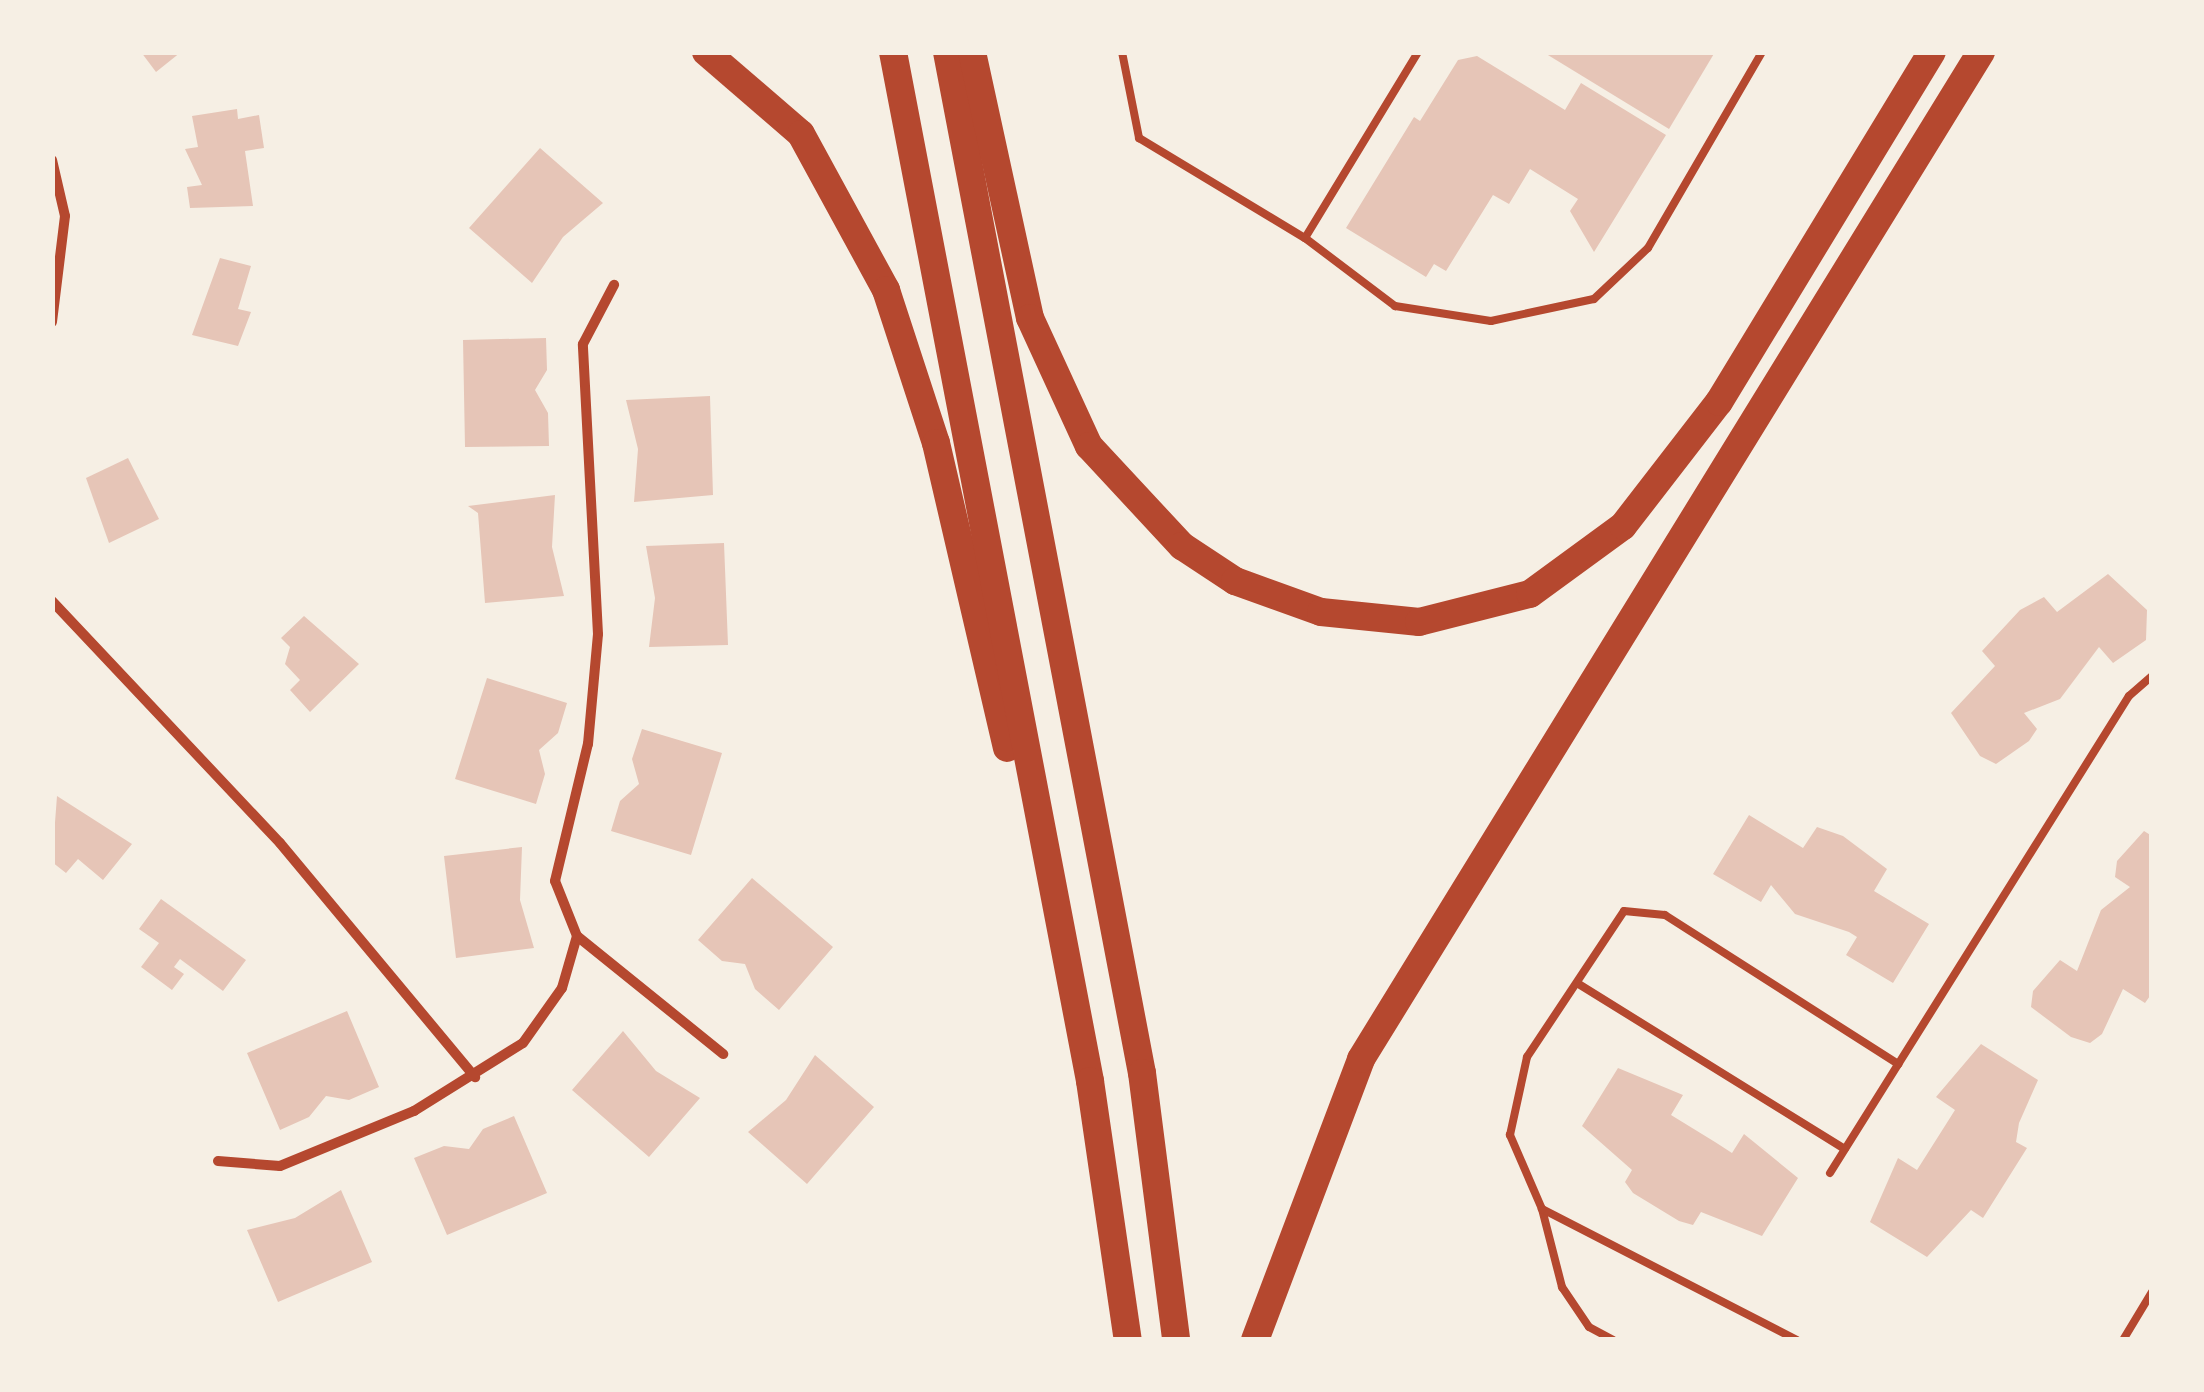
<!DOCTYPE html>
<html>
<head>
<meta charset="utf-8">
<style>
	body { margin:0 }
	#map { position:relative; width:2204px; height:1392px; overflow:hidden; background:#f6efe4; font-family:"Roboto Serif",serif }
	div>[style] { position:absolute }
	.building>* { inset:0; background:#e6c5b7 }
	.service>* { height:8px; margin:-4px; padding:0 4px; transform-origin:4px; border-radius:4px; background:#b5482f }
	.minor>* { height:10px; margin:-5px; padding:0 5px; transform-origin:5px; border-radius:5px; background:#b5482f }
	.motorway>* { height:28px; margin:-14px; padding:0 14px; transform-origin:14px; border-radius:14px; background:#b5482f }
	span { translate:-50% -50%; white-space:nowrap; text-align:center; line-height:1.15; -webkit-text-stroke:10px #f6efe4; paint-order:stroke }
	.frame { position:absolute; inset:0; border:55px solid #f6efe4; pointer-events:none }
</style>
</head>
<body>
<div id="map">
	<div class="building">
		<div style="clip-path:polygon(141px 52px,181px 52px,156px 72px)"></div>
		<div style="clip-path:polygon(1543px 52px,1715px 52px,1669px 129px)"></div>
		<div style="clip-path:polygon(1477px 56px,1565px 110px,1581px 83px,1666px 135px,1594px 252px,1570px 211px,1578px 199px,1530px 169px,1509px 204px,1493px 195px,1446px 271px,1434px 264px,1426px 277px,1346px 228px,1414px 117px,1420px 121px,1458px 60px)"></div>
		<div style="clip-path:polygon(237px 109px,238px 119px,259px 115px,264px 148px,245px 151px,253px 206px,190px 208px,187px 187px,202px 185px,185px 149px,198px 147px,192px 116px)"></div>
		<div style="clip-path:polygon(540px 148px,603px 203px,563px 237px,532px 283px,469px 228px)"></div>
		<div style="clip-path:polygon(220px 258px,251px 266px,238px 309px,251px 312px,238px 346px,192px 335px)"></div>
		<div style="clip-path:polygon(546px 338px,547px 370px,535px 390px,548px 413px,549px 446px,465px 447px,463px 340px)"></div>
		<div style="clip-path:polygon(710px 396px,713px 495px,634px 502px,638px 449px,626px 400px)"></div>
		<div style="clip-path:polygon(128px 458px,159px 519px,109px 543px,86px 478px)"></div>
		<div style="clip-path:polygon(555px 495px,552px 547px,564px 596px,485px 603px,478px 513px,468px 506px)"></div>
		<div style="clip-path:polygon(724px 543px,728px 645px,649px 647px,655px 598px,646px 546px)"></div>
		<div style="clip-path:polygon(2108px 574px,2147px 610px,2146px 640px,2113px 663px,2099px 647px,2060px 699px,2024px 713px,2037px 729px,2029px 741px,1996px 764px,1980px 756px,1951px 713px,1995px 666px,1982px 651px,2020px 610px,2044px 597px,2057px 612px)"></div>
		<div style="clip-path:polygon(304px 616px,359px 664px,310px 712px,290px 690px,300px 680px,285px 664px,290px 647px,281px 638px)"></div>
		<div style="clip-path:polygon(487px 678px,567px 703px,558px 733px,539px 750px,545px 774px,536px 804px,455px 779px)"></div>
		<div style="clip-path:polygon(642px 729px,722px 753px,691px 855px,611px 831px,620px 801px,639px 784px,632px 759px)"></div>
		<div style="clip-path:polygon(57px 796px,132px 844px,103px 880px,78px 859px,66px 873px,52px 862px)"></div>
		<div style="clip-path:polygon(1749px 815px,1803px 848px,1817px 827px,1843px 836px,1887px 869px,1874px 891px,1929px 924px,1893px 983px,1846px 955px,1857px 937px,1849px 932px,1795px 914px,1771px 885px,1761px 902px,1713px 874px)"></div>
		<div style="clip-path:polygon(2144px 831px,2152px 836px,2152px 993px,2145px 1003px,2123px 989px,2102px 1034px,2090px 1043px,2071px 1037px,2031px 1007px,2033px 991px,2060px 960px,2077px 971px,2101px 910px,2130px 887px,2115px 877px,2117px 861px)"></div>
		<div style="clip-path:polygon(522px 847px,520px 900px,534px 948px,456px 958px,444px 856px)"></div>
		<div style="clip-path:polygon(752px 878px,833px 947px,779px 1010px,755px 989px,745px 964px,722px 961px,698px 940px)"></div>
		<div style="clip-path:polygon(161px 899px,246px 960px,223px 991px,180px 959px,174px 967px,184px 974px,172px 990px,141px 967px,159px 943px,139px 929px)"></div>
		<div style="clip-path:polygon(347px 1011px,379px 1087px,349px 1100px,326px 1096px,309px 1117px,280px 1130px,247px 1053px)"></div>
		<div style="clip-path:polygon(623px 1031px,656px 1071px,700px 1098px,649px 1157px,572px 1090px)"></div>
		<div style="clip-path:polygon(1981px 1044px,2038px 1080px,2019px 1123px,2016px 1142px,2027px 1148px,1983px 1218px,1971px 1210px,1927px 1257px,1870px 1222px,1898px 1158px,1917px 1170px,1955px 1110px,1936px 1097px)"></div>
		<div style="clip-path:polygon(815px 1055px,874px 1107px,807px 1184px,748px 1132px,786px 1100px)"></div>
		<div style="clip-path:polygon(1618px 1068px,1683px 1095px,1671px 1115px,1715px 1142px,1732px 1153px,1744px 1134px,1798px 1178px,1762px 1236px,1701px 1212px,1693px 1225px,1679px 1221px,1633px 1193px,1625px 1182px,1632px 1170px,1582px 1126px)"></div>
		<div style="clip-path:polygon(514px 1116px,547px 1193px,447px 1235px,414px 1158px,444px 1146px,469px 1149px,483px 1129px)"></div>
		<div style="clip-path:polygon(341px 1190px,372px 1262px,278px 1302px,247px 1230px,295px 1218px)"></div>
	</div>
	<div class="service">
		<div style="left:1122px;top:52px;width:88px;rotate:78.8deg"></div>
		<div style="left:1139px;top:138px;width:194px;rotate:31.1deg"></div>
		<div style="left:1305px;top:238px;width:218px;rotate:-58.7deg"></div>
		<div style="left:1305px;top:238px;width:113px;rotate:37.1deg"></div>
		<div style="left:1395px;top:306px;width:97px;rotate:8.9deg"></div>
		<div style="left:1491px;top:321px;width:105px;rotate:-12.1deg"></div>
		<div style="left:1594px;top:299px;width:74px;rotate:-43.4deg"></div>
		<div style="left:1648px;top:248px;width:227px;rotate:-59.8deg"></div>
		<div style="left:1577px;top:983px;width:315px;rotate:31.8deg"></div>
		<div style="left:1830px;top:1173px;width:563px;rotate:-57.92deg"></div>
		<div style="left:2129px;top:696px;width:30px;rotate:-41deg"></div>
		<div style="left:1542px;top:1209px;width:81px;rotate:75.6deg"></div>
		<div style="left:1562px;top:1287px;width:48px;rotate:56deg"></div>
		<div style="left:1589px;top:1327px;width:27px;rotate:28deg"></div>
		<div style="left:1797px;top:1340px;width:287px;rotate:-152.8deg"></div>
		<div style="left:1542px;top:1209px;width:81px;rotate:-113.4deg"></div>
		<div style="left:1510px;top:1135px;width:80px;rotate:-77.7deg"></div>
		<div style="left:1527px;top:1057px;width:175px;rotate:-56.4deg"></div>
		<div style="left:1624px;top:911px;width:41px;rotate:5.6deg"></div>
		<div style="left:1665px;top:915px;width:277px;rotate:32.6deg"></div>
		<div style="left:2123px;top:1340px;width:56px;rotate:-58.9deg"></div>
	</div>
	<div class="minor">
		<div style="left:52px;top:160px;width:57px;rotate:76.9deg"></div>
		<div style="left:65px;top:216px;width:107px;rotate:97deg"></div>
		<div style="left:52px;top:601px;width:332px;rotate:46.7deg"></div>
		<div style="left:280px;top:843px;width:305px;rotate:50.2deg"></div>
		<div style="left:577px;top:936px;width:188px;rotate:38.9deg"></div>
		<div style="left:218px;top:1161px;width:62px;rotate:4.6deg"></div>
		<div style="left:280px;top:1166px;width:145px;rotate:-22.3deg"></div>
		<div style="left:414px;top:1111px;width:128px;rotate:-32deg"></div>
		<div style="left:523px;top:1043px;width:67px;rotate:-54.7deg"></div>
		<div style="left:562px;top:988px;width:54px;rotate:-73.9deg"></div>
		<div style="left:577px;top:936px;width:59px;rotate:-111.8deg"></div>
		<div style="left:555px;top:881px;width:141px;rotate:-76.5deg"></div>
		<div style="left:588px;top:744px;width:110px;rotate:-84.8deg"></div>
		<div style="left:598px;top:634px;width:290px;rotate:-93deg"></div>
		<div style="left:583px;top:344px;width:67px;rotate:-62.3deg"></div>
	</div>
	<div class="motorway">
		<div style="left:706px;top:52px;width:125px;rotate:40.8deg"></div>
		<div style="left:801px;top:134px;width:178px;rotate:61.4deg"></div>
		<div style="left:886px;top:290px;width:161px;rotate:71.9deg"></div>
		<div style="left:936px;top:443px;width:313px;rotate:76.9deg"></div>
		<div style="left:893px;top:52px;width:1048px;rotate:79.16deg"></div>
		<div style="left:1090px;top:1081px;width:262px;rotate:81.7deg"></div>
		<div style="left:947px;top:52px;width:1039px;rotate:79.19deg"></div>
		<div style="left:1142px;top:1073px;width:269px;rotate:82.7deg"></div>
		<div style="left:972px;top:52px;width:272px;rotate:77.7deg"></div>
		<div style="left:1030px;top:318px;width:141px;rotate:65.3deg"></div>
		<div style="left:1089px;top:446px;width:137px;rotate:47.1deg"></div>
		<div style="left:1182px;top:546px;width:64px;rotate:33.4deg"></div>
		<div style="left:1235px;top:581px;width:91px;rotate:19.8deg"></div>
		<div style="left:1321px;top:612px;width:99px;rotate:5.8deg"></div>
		<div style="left:1419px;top:622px;width:114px;rotate:-14.2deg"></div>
		<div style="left:1530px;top:594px;width:115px;rotate:-36.2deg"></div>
		<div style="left:1623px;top:526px;width:157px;rotate:-52.3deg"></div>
		<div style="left:1719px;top:402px;width:410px;rotate:-58.7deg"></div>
		<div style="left:1255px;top:1340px;width:300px;rotate:-69.3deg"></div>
		<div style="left:1361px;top:1059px;width:1183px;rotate:-58.38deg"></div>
	</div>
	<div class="frame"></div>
</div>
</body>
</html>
